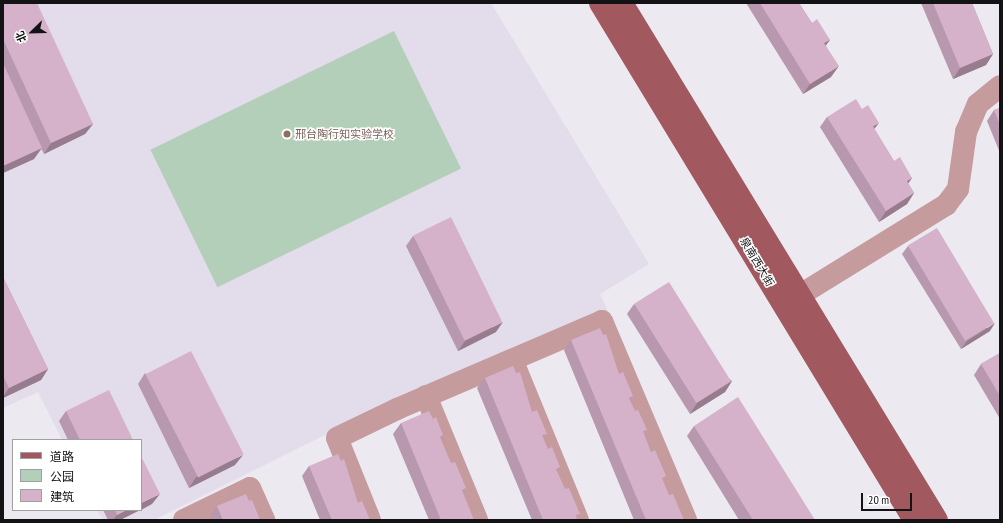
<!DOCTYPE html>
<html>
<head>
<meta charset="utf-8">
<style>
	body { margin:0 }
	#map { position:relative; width:1003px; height:523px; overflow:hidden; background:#ece9f0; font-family:"PT Sans Narrow","Noto Sans SC",sans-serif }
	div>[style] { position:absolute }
	.built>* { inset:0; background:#e3dcea }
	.green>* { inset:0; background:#b4cfb9; transform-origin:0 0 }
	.minor>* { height:22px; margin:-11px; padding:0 11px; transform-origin:11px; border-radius:11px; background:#c69b9e }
	.major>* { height:22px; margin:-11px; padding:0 11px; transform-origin:11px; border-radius:11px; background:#a1585f }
	.wall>* { inset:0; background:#b898ae }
	.shaded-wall>* { inset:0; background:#967c8d }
	.building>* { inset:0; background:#d6b1ca; transform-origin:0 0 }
	.dots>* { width:11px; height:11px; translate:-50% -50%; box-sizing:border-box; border:2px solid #fff; border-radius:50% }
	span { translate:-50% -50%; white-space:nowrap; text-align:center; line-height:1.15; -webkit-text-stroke:3px #fff; paint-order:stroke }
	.education-label { font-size:11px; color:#785e54 }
	.left { translate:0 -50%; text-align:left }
	.street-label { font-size:11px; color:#131214 }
	.frame { position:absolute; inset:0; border:4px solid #131214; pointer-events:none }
	.legend { position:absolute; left:12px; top:439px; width:130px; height:72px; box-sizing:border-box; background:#fff; border:1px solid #a1a0a1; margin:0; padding:5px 7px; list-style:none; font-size:12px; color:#131214 }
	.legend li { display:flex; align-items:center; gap:8px; height:20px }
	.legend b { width:20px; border:1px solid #a1a0a1 }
	.north { position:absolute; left:12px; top:12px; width:40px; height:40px; -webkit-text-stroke:3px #fff; paint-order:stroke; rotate:247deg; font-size:11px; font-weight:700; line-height:16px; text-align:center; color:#131214 }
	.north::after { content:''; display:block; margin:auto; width:14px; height:18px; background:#131214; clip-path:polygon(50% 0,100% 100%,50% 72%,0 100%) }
	.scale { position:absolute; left:861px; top:493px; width:51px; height:18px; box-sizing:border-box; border:2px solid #131214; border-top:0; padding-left:5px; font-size:12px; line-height:14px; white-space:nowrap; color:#131214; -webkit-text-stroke:3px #fff; paint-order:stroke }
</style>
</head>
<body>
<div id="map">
	<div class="built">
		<div style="clip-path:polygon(3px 3px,491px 3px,649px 264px,600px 294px,608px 311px,393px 401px,154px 520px,103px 520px,97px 510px,141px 510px,141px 440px,62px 440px,38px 392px,3px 408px)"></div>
	</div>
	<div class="green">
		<div style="left:394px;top:31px;width:153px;height:271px;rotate:64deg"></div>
	</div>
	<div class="minor">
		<div style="left:800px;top:295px;width:172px;rotate:-31.7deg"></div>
		<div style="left:946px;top:205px;width:20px;rotate:-53deg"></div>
		<div style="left:958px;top:189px;width:58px;rotate:-82deg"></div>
		<div style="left:966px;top:132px;width:30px;rotate:-67deg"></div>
		<div style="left:978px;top:104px;width:28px;rotate:-39deg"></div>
		<div style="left:516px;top:369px;width:163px;rotate:67.7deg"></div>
		<div style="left:426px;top:396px;width:134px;rotate:67.6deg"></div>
		<div style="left:184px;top:520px;width:73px;rotate:-25.9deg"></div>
		<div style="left:250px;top:488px;width:35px;rotate:66deg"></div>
		<div style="left:370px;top:520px;width:88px;rotate:-111.9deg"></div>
		<div style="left:337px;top:438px;width:67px;rotate:-25.8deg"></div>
		<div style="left:397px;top:409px;width:223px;rotate:-23.2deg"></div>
		<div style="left:602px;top:321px;width:216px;rotate:67.1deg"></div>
	</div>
	<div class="major">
		<div style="left:600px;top:3px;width:605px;rotate:58.73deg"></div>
		<div style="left:622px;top:3px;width:605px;rotate:58.65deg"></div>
	</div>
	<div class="wall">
		<div style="clip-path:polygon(3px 3px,93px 124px,85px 134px,44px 154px,41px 148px,34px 159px,3px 173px)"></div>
		<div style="clip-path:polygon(746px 3px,799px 3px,812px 23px,830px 40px,826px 45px,831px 77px,803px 94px)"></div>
		<div style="clip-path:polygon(921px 3px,972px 3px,993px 54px,986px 65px,953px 79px)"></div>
		<div style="clip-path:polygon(1000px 108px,1000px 153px,987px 121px,994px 110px)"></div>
		<div style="clip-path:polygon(827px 117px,874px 129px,894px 161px,912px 178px,908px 183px,914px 193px,907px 204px,879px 222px,820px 127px)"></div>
		<div style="clip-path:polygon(413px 236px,496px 332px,458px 351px,406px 246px)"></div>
		<div style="clip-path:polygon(908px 246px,990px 331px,961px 349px,902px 254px)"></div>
		<div style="clip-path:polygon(3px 277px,48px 369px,41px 380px,3px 398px)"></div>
		<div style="clip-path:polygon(634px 304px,732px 381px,725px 392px,690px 414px,627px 314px)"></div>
		<div style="clip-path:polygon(571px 340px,619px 374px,633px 396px,630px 400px,669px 495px,684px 520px,634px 520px,564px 350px)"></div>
		<div style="clip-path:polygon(1000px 353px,1000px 419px,974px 375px,981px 364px)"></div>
		<div style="clip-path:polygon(145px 373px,235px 465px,189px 488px,138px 384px)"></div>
		<div style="clip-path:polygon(516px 373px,557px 471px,577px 520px,532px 520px,477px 388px,485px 378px)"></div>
		<div style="clip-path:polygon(66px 411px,133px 440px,68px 440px,59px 421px)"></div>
		<div style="clip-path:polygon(433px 419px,443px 435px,441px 439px,451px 463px,466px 488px,463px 492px,474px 520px,429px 520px,393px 434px,401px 423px)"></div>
		<div style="clip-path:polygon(694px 426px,815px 520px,739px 520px,687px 436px)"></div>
		<div style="clip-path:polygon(309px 466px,358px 503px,370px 520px,320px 520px,302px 476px)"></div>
		<div style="clip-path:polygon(249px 501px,260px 520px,211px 520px,210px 517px,217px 506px)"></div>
		<div style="clip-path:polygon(103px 510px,140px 510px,120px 520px,108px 520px)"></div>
	</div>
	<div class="shaded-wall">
		<div style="clip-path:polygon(830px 40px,822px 50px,824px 43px)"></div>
		<div style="clip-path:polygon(993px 54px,986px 65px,953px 79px,960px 68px)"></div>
		<div style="clip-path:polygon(839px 66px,831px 77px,803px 94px,810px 84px)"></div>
		<div style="clip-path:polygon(879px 123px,871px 133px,873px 126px)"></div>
		<div style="clip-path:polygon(93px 124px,85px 134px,44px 154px,51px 143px)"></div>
		<div style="clip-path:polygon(42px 148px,34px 159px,3px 173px,3px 166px)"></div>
		<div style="clip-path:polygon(912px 178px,905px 188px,907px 181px)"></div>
		<div style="clip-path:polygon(914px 193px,907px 204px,879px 222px,886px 211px)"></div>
		<div style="clip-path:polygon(503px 322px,496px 332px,458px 351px,465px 341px)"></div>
		<div style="clip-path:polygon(995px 323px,990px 331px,961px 349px,967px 341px)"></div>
		<div style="clip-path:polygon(48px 369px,41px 380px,3px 398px,3px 397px,9px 388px)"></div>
		<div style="clip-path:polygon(732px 381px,725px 392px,690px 414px,697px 403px)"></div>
		<div style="clip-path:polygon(243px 455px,235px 465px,189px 488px,196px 477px)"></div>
		<div style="clip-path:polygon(160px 494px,152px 504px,141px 510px,141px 503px)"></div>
		<div style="clip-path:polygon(127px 510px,140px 510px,120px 520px,113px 520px,117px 515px)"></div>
	</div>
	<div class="building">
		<div style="clip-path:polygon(3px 3px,37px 3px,93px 124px,51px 143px,3px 39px)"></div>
		<div style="clip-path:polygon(760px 3px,799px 3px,812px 23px,817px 19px,830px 40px,824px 43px,839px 66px,810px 84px)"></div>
		<div style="clip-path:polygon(933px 3px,972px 3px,993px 54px,960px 68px)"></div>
		<div style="clip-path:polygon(3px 63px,42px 148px,3px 166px)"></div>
		<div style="clip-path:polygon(856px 99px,862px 109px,868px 105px,879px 123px,873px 126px,894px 161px,900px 157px,912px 178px,907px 181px,914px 193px,886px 211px,827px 117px)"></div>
		<div style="clip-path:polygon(1000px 108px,1000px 125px,994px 110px)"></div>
		<div style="left:451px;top:217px;width:117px;height:42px;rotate:64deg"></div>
		<div style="left:937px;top:228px;width:111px;height:34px;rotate:59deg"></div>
		<div style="clip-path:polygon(3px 277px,48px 369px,9px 388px,3px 376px)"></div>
		<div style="left:669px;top:282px;width:117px;height:41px;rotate:58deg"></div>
		<div style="clip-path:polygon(600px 328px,603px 335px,606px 334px,619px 374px,623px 372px,633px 396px,629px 398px,635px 411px,638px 410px,647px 430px,643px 431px,651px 452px,655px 450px,666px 476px,662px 478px,669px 495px,673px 494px,684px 520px,646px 520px,571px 340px)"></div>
		<div style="left:191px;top:351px;width:116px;height:51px;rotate:63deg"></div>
		<div style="clip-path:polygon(1000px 353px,1000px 396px,981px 364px)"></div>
		<div style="clip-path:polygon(513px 366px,516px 373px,520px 372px,532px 412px,537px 410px,547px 434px,542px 435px,548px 449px,552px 447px,560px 467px,556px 469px,565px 489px,569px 488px,580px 514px,576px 515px,577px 520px,543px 520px,485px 378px)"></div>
		<div style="clip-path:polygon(109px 390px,133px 440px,80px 440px,66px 411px)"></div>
		<div style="clip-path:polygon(738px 397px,815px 520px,753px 520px,694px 426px)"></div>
		<div style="clip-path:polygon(429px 411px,433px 419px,436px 417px,443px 435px,440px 437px,451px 463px,455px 462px,466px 488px,462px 490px,474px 520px,441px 520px,401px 423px)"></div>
		<div style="clip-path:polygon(338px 454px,341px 461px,344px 459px,358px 503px,362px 501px,370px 520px,332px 520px,309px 466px)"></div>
		<div style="clip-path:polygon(141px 456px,160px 494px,141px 503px)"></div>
		<div style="clip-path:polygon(246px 494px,249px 501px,252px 500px,260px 520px,223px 520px,217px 506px)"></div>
		<div style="clip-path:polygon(115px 510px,127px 510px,117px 515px)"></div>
	</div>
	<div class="dots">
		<div style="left:287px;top:134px;background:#8d6e63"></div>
	</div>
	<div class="education-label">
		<span class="left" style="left:295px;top:134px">邢台陶行知实验学校</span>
	</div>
	<div class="street-label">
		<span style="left:757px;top:262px;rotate:59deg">泉南西大街</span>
	</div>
	<div class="frame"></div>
	<ul class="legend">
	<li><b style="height:5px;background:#a1585f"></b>道路</li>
	<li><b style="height:11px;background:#b4cfb9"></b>公园</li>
	<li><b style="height:11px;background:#d6b1ca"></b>建筑</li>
	</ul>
	<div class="north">北</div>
	<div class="scale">20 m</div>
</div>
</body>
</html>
